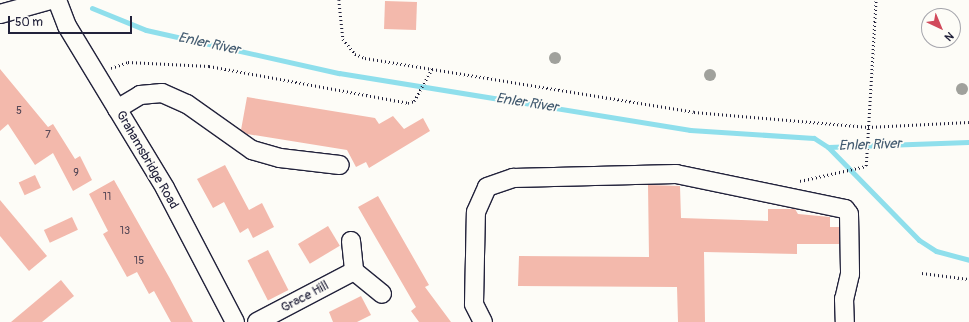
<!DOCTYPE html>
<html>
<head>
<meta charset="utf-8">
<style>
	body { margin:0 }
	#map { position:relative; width:969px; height:322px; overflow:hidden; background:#fdfcf7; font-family:Pangolin,sans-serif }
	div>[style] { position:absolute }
	.stream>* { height:5px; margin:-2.5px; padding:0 2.5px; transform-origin:2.5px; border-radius:2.5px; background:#8fdfec }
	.building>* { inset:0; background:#f3b9ac; transform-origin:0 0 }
	.path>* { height:2.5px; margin-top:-1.25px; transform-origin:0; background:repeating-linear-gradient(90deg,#22223b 0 1px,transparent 0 4px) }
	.roads { filter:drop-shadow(1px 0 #22223b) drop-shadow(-1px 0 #22223b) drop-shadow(0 1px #22223b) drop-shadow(0 -1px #22223b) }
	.minor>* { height:18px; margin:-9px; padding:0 9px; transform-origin:9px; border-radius:9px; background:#fdfcf7 }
	.trees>* { width:12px; height:12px; margin:-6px; border-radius:50%; background:#a0a19c }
	span { translate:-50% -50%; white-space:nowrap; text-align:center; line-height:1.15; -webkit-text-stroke:3.5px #fdfcf7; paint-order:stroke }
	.number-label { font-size:11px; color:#564857 }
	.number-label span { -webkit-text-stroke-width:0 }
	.street-label { font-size:13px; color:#22223b }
	.water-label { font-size:14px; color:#435b70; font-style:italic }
	.north { position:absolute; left:921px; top:8px; width:40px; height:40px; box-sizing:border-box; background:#fdfcf7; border:1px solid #a5a5ac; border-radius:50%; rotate:136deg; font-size:11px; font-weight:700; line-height:16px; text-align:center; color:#22223b }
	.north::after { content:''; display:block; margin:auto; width:14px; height:18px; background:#d1495b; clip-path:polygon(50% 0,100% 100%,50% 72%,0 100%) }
	.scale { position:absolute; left:8px; top:16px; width:124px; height:18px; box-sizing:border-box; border:2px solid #22223b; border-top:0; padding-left:5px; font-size:12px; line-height:14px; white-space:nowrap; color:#22223b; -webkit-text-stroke:3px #fdfcf7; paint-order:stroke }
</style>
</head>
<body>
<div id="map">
	<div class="stream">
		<div style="left:92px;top:8px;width:58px;rotate:22.2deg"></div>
		<div style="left:146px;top:30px;width:198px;rotate:12.6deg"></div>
		<div style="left:339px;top:73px;width:356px;rotate:9.2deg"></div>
		<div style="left:690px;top:130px;width:124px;rotate:3.7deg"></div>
		<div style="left:814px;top:138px;width:17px;rotate:33deg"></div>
		<div style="left:828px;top:147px;width:141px;rotate:-2deg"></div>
		<div style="left:828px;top:147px;width:130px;rotate:45.6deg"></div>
		<div style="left:919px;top:240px;width:20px;rotate:33deg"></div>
		<div style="left:936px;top:251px;width:34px;rotate:15deg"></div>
	</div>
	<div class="building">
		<div style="left:385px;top:1px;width:32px;height:28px;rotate:2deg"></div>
		<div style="clip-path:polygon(0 69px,48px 127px,53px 124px,75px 159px,80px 156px,92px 180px,73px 191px,53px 153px,35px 165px,8px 124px,0 131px)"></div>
		<div style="clip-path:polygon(247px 97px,375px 118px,379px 124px,393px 116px,404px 129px,423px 118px,430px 131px,369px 168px,366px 162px,356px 167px,347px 150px,247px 134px,241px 130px)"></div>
		<div style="clip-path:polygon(225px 165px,249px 210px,262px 203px,274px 227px,253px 238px,248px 228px,240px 233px,224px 202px,213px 208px,197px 179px)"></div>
		<div style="left:35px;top:175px;width:14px;height:18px;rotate:65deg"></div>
		<div style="clip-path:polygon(114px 180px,169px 277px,193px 322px,171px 322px,154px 291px,149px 294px,137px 272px,127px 277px,103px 234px,108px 231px,89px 194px)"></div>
		<div style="clip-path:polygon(648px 185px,680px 186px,681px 218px,768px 221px,768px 209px,795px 209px,798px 214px,830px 217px,830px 227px,839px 227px,839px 244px,797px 244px,797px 254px,704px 252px,705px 322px,678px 322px,677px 287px,518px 286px,519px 256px,649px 257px)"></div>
		<div style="clip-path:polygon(378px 196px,429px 285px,425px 287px,451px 322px,419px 322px,411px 311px,416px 307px,358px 207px)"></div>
		<div style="clip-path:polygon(0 200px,47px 256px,29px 271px,0 236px)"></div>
		<div style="left:72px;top:217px;width:14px;height:31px;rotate:65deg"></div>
		<div style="left:328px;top:226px;width:23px;height:35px;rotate:59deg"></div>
		<div style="left:268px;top:250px;width:45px;height:23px;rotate:63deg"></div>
		<div style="clip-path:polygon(61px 280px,74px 296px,42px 322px,11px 322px)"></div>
		<div style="clip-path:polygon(361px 296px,371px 315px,357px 322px,333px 322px,329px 312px)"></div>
	</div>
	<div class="path">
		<div style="left:339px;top:0;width:39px;rotate:84deg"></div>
		<div style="left:343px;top:39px;width:19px;rotate:51deg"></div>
		<div style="left:355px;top:54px;width:11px;rotate:22deg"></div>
		<div style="left:365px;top:58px;width:333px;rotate:9.3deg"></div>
		<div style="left:694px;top:112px;width:175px;rotate:4.9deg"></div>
		<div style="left:868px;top:127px;width:101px;rotate:-2.8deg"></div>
		<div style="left:111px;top:68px;width:18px;rotate:-19deg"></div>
		<div style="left:128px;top:62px;width:81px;rotate:2.8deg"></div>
		<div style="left:209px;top:66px;width:202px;rotate:10.5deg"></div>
		<div style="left:408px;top:103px;width:6px;rotate:-18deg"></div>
		<div style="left:414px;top:101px;width:37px;rotate:-61deg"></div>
		<div style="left:800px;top:181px;width:68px;rotate:-12.8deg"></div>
		<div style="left:866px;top:166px;width:166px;rotate:-86.6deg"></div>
		<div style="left:922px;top:273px;width:47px;rotate:7.3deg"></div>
	</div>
	<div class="roads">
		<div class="minor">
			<div style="left:57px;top:0;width:28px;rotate:69deg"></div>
			<div style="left:67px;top:26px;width:189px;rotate:58.8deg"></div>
			<div style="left:165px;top:188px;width:151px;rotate:62.4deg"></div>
			<div style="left:0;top:14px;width:53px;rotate:-15.4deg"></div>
			<div style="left:117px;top:109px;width:27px;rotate:-31deg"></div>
			<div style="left:140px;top:95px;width:22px;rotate:-5deg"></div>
			<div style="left:162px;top:93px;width:27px;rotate:24deg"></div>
			<div style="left:187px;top:104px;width:80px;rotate:35.3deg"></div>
			<div style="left:252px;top:150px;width:29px;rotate:16deg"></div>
			<div style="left:280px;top:158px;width:60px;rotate:6.7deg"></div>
			<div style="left:351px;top:241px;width:30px;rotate:84deg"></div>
			<div style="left:354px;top:271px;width:36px;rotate:39deg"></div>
			<div style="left:257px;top:322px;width:110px;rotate:-27.7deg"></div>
			<div style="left:483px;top:322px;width:20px;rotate:-117deg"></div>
			<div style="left:474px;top:304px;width:92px;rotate:-88.8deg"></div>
			<div style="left:476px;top:212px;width:27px;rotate:-66deg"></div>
			<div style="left:487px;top:187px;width:28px;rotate:-19deg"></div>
			<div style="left:513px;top:178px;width:163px;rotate:-1.4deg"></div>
			<div style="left:676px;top:174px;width:173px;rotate:11.7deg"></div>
			<div style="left:845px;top:209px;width:6px;rotate:51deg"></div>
			<div style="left:849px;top:214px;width:60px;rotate:89deg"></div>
			<div style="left:850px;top:274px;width:26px;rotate:103deg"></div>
			<div style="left:844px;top:299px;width:23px;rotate:88deg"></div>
		</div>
	</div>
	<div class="trees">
		<div style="left:555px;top:58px"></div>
		<div style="left:710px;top:75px"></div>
		<div style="left:962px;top:89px"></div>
	</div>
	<div class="number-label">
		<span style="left:19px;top:111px">5</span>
		<span style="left:48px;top:135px">7</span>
		<span style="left:76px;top:173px">9</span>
		<span style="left:107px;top:197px">11</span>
		<span style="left:125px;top:231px">13</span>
		<span style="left:139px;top:261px">15</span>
	</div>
	<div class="street-label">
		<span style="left:147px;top:160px;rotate:60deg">Grahamsbridge Road</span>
		<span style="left:305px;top:297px;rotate:-28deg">Grace Hill</span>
	</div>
	<div class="water-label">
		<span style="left:209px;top:44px;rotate:12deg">Enler River</span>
		<span style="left:527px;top:103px;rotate:9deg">Enler River</span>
		<span style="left:870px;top:145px;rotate:-2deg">Enler River</span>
	</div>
	<div class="north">N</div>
	<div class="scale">50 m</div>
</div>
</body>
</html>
